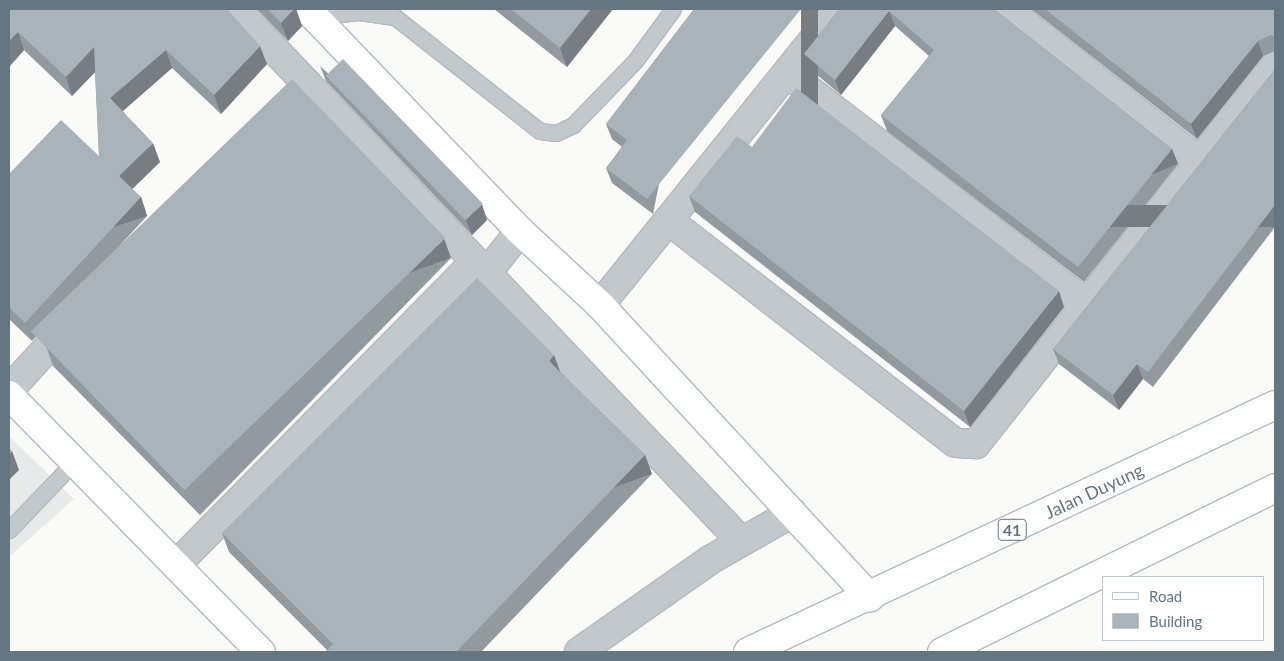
<!DOCTYPE html>
<html>
<head>
<meta charset="utf-8">
<style>
	body { margin:0 }
	#map { position:relative; width:1284px; height:661px; overflow:hidden; background:#fafaf8; font-family:Lato,sans-serif }
	div>[style] { position:absolute }
	.built>* { inset:0; background:#e8e9e9 }
	.roads { filter:drop-shadow(1px 0 #b3babf) drop-shadow(-1px 0 #b3babf) drop-shadow(0 1px #b3babf) drop-shadow(0 -1px #b3babf) }
	.lane>* { height:15px; margin:-7.5px; padding:0 7.5px; transform-origin:7.5px; border-radius:7.5px; background:#c3c8cc }
	.street>* { height:28px; margin:-14px; padding:0 14px; transform-origin:14px; border-radius:14px; background:#c3c8cc }
	.secondary>* { height:28px; margin:-14px; padding:0 14px; transform-origin:14px; border-radius:14px; background:#fff }
	.highway>* { height:28px; margin:-14px; padding:0 14px; transform-origin:14px; border-radius:14px; background:#fff }
	.wall>* { inset:0; background:#929a9f }
	.shaded-wall>* { inset:0; background:#777d82; transform-origin:0 0 }
	.building>* { inset:0; background:#aab3b9; transform-origin:0 0 }
	span { translate:-50% -50%; white-space:nowrap; text-align:center; line-height:1.15; -webkit-text-stroke:5px #fff; paint-order:stroke }
	.shield-label span { padding:1px 4px; background:#fff; border:1px solid; border-radius:4px; -webkit-text-stroke-width:0 }
	.shield-label { font-size:16px; color:#657683; font-weight:700 }
	.street-label { font-size:18px; color:#657683 }
	.frame { position:absolute; inset:0; border:10px solid #657683; pointer-events:none }
	.legend { position:absolute; left:1102px; top:576px; width:162px; height:65px; box-sizing:border-box; background:#fff; border:1px solid #c1c8cd; margin:0; padding:6px 9px; list-style:none; font-size:15px; color:#657683 }
	.legend li { display:flex; align-items:center; gap:10px; height:25px }
	.legend b { width:25px; border:1px solid #c1c8cd }
</style>
</head>
<body>
<div id="map">
	<div class="built">
		<div style="clip-path:polygon(9px 436px,74px 499px,9px 557px)"></div>
	</div>
	<div class="roads">
		<div class="lane">
			<div style="left:314px;top:17px;width:45px;rotate:-6.3deg"></div>
			<div style="left:359px;top:12px;width:36px;rotate:8deg"></div>
			<div style="left:395px;top:17px;width:184px;rotate:38.2deg"></div>
			<div style="left:540px;top:131px;width:16px;rotate:7deg"></div>
			<div style="left:556px;top:133px;width:19px;rotate:-25deg"></div>
			<div style="left:573px;top:125px;width:89px;rotate:-45.9deg"></div>
			<div style="left:635px;top:61px;width:64px;rotate:-53.8deg"></div>
			<div style="left:9px;top:530px;width:97px;rotate:-46.3deg"></div>
		</div>
		<div class="street">
			<div style="left:236px;top:9px;width:734px;rotate:46.49deg"></div>
			<div style="left:1006px;top:9px;width:246px;rotate:38.2deg"></div>
			<div style="left:788px;top:74px;width:375px;rotate:37.6deg"></div>
			<div style="left:668px;top:220px;width:364px;rotate:37.8deg"></div>
			<div style="left:956px;top:443px;width:20px;rotate:3deg"></div>
			<div style="left:976px;top:444px;width:482px;rotate:-51.7deg"></div>
			<div style="left:486px;top:274px;width:55px;rotate:-51.7deg"></div>
			<div style="left:600px;top:305px;width:380px;rotate:-51.2deg"></div>
			<div style="left:9px;top:390px;width:93px;rotate:-47.6deg"></div>
			<div style="left:177px;top:564px;width:424px;rotate:-45.4deg"></div>
			<div style="left:579px;top:652px;width:160px;rotate:-35.1deg"></div>
			<div style="left:710px;top:560px;width:95px;rotate:-29.8deg"></div>
		</div>
		<div class="secondary">
			<div style="left:307px;top:9px;width:308px;rotate:46.2deg"></div>
			<div style="left:520px;top:231px;width:109px;rotate:42.8deg"></div>
			<div style="left:600px;top:305px;width:398px;rotate:47.3deg"></div>
			<div style="left:9px;top:395px;width:360px;rotate:45.6deg"></div>
		</div>
		<div class="highway">
			<div style="left:748px;top:652px;width:582px;rotate:-25.11deg"></div>
			<div style="left:942px;top:652px;width:371px;rotate:-26.2deg"></div>
		</div>
	</div>
	<div class="wall">
		<div style="clip-path:polygon(9px 9px,267px 64px,221px 114px,172px 68px,123px 111px,160px 162px,132px 189px,141px 197px,147px 216px,32px 341px,9px 319px,9px 174px,99px 156px,95px 72px,72px 96px,24px 50px,9px 67px)"></div>
		<div style="clip-path:polygon(257px 9px,296px 9px,302px 26px,288px 41px)"></div>
		<div style="clip-path:polygon(494px 9px,613px 9px,567px 67px)"></div>
		<div style="clip-path:polygon(694px 9px,653px 214px,612px 183px,606px 168px,622px 147px,612px 139px,606px 124px)"></div>
		<div style="clip-path:polygon(839px 9px,994px 9px,1172px 149px,1178px 164px,1084px 282px,887px 131px,881px 115px,929px 56px,895px 26px,841px 95px,810px 69px,804px 54px)"></div>
		<div style="clip-path:polygon(1031px 9px,1275px 9px,1275px 51px,1263px 56px,1197px 139px)"></div>
		<div style="clip-path:polygon(320px 66px,487px 220px,472px 235px,326px 81px)"></div>
		<div style="clip-path:polygon(1275px 69px,1275px 227px,1153px 387px,1143px 379px,1119px 410px,1059px 364px,1053px 349px)"></div>
		<div style="clip-path:polygon(752px 147px,1064px 307px,970px 427px,695px 212px,689px 196px)"></div>
		<div style="clip-path:polygon(444px 239px,451px 258px,200px 515px,53px 366px,46px 346px)"></div>
		<div style="clip-path:polygon(561px 373px,645px 455px,652px 474px,481px 652px,325px 652px,327px 650px,229px 552px,222px 533px)"></div>
	</div>
	<div class="shaded-wall">
		<div style="clip-path:polygon(294px 9px,296px 9px,302px 26px,288px 41px,281px 23px)"></div>
		<div style="clip-path:polygon(591px 9px,613px 9px,567px 67px,560px 48px)"></div>
		<div style="left:801px;top:9px;width:17px;height:245px"></div>
		<div style="clip-path:polygon(889px 11px,895px 26px,841px 95px,835px 80px)"></div>
		<div style="clip-path:polygon(18px 32px,24px 50px,9px 67px,9px 41px)"></div>
		<div style="clip-path:polygon(1258px 41px,1263px 56px,1197px 139px,1191px 124px)"></div>
		<div style="clip-path:polygon(260px 46px,267px 64px,221px 114px,214px 95px)"></div>
		<div style="clip-path:polygon(94px 47px,101px 66px,72px 96px,66px 77px)"></div>
		<div style="clip-path:polygon(166px 50px,172px 68px,117px 116px,110px 98px)"></div>
		<div style="clip-path:polygon(153px 143px,160px 162px,126px 195px,119px 176px)"></div>
		<div style="left:1172px;top:149px;width:16px;height:151px;rotate:68deg"></div>
		<div style="left:141px;top:197px;width:20px;height:171px;rotate:72deg"></div>
		<div style="clip-path:polygon(482px 204px,487px 220px,472px 235px,466px 220px)"></div>
		<div style="left:1275px;top:205px;width:22px;height:210px;rotate:90deg"></div>
		<div style="left:444px;top:239px;width:20px;height:359px;rotate:70deg"></div>
		<div style="clip-path:polygon(1059px 291px,1064px 307px,970px 427px,964px 411px)"></div>
		<div style="clip-path:polygon(554px 355px,561px 374px,549px 361px)"></div>
		<div style="clip-path:polygon(1137px 364px,1143px 379px,1119px 410px,1113px 395px)"></div>
		<div style="clip-path:polygon(12px 451px,19px 470px,9px 480px,9px 454px)"></div>
		<div style="left:645px;top:455px;width:20px;height:273px;rotate:70deg"></div>
	</div>
	<div class="building">
		<div style="clip-path:polygon(9px 9px,227px 9px,260px 46px,214px 95px,166px 50px,110px 98px,153px 143px,119px 176px,141px 197px,25px 323px,9px 307px,9px 174px,61px 120px,99px 156px,94px 47px,66px 77px,18px 32px,9px 41px)"></div>
		<div style="clip-path:polygon(268px 9px,294px 9px,281px 23px)"></div>
		<div style="clip-path:polygon(511px 9px,591px 9px,560px 48px)"></div>
		<div style="clip-path:polygon(694px 9px,801px 9px,647px 199px,606px 168px,627px 140px,606px 124px)"></div>
		<div style="clip-path:polygon(839px 9px,994px 9px,1172px 149px,1078px 267px,881px 115px,934px 50px,889px 11px,835px 80px,804px 54px)"></div>
		<div style="clip-path:polygon(1045px 9px,1275px 9px,1275px 37px,1271px 35px,1258px 41px,1191px 124px)"></div>
		<div style="left:343px;top:59px;width:201px;height:24px;rotate:46deg"></div>
		<div style="clip-path:polygon(1275px 69px,1275px 205px,1148px 372px,1137px 364px,1113px 395px,1053px 349px)"></div>
		<div style="left:292px;top:79px;width:221px;height:363px;rotate:46deg"></div>
		<div style="clip-path:polygon(796px 88px,1059px 291px,964px 411px,689px 196px,737px 136px,752px 147px)"></div>
		<div style="clip-path:polygon(477px 278px,554px 355px,549px 361px,645px 455px,456px 652px,325px 652px,333px 644px,222px 533px)"></div>
		<div style="clip-path:polygon(9px 447px,12px 451px,9px 454px)"></div>
	</div>
	<div class="shield-label">
		<span style="left:1012px;top:530px">41</span>
	</div>
	<div class="street-label">
		<span style="left:1094px;top:491px;rotate:-25deg">Jalan Duyung</span>
	</div>
	<div class="frame"></div>
	<ul class="legend">
	<li><b style="height:6px;background:#fff"></b>Road</li>
	<li><b style="height:14px;background:#aab3b9"></b>Building</li>
	</ul>
</div>
</body>
</html>
